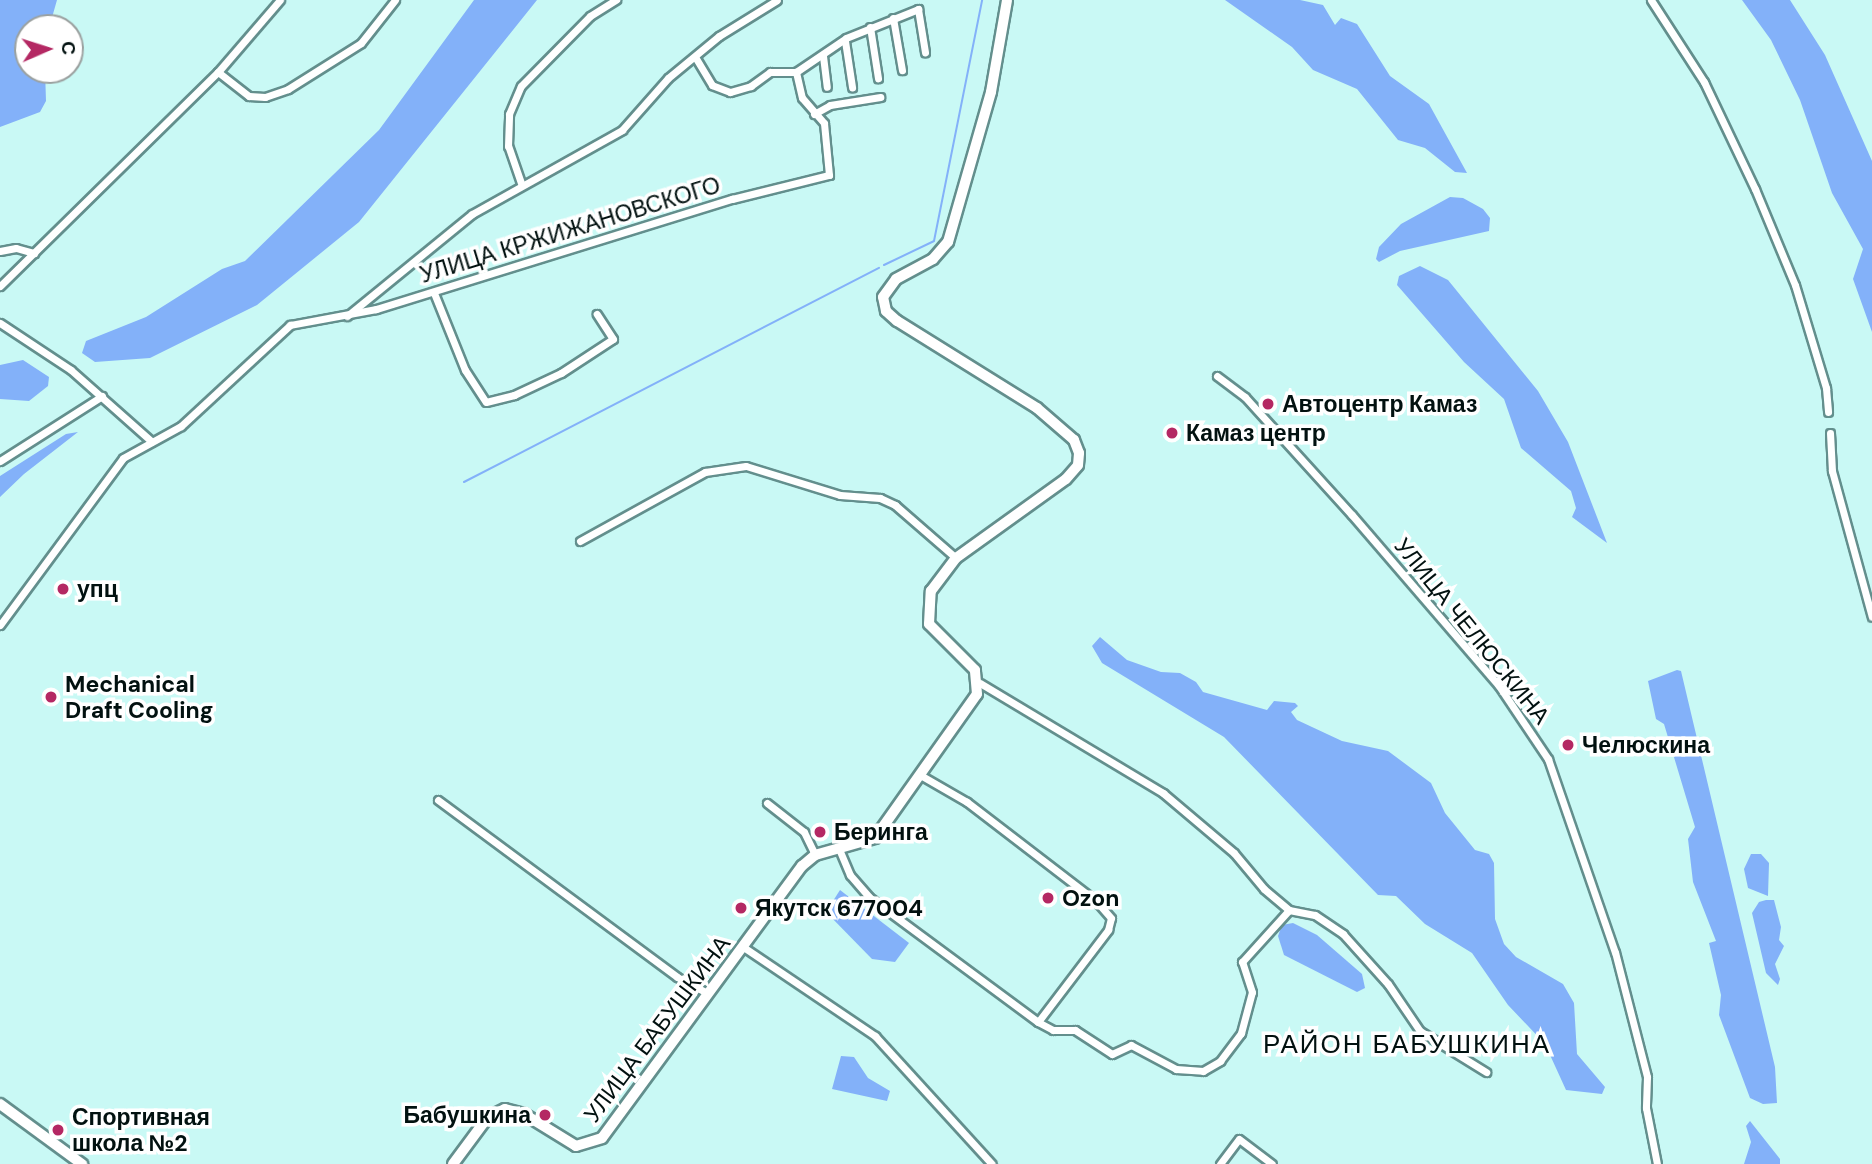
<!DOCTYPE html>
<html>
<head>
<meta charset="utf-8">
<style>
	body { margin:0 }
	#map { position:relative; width:1872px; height:1164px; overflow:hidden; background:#c9f9f5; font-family:"DM Sans",sans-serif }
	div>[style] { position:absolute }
	.water>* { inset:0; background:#83b1f9 }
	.stream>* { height:2px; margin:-1px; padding:0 1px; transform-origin:1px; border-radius:1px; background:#83b1f9 }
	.roads { filter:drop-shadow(2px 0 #638f8d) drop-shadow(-2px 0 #638f8d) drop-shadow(0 2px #638f8d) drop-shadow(0 -2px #638f8d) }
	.street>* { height:7px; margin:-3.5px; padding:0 3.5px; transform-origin:3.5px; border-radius:3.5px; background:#fff }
	.secondary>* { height:10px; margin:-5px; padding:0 5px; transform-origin:5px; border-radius:5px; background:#fff }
	.dots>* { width:19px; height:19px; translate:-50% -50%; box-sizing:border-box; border:4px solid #fff; border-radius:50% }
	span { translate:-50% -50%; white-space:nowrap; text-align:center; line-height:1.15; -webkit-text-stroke:7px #fff; paint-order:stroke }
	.street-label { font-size:23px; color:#021110 }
	.poi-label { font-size:23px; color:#021110; font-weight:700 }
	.left { translate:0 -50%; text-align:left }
	.right { translate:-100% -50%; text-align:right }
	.quarter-label { font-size:26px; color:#021110; letter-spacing:2px }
	.north { position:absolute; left:14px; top:14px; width:70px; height:70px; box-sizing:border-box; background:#fff; border:2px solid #9aa09f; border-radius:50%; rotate:87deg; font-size:19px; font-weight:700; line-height:28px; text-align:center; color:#021110 }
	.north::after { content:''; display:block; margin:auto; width:24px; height:32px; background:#b42863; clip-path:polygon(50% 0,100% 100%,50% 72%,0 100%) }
</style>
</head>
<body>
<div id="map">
	<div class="water">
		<div style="clip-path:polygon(0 0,57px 0,49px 28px,28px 28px,28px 70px,45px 70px,46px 101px,40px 112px,0 127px)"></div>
		<div style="clip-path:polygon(474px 0,537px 0,359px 222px,257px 305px,150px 358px,95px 362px,82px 353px,86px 341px,146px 317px,222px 269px,245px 261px,379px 130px)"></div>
		<div style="clip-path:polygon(1225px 0,1300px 0,1323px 5px,1335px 25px,1341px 18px,1357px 24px,1390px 76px,1429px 104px,1467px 173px,1455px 172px,1425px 148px,1398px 140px,1357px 89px,1313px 70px,1292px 47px)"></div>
		<div style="clip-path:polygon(1742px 0,1790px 0,1825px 55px,1872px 161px,1872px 332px,1853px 279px,1863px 249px,1832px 193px,1800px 100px,1771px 40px)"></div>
		<div style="clip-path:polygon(1450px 197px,1463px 198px,1483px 209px,1490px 218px,1489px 231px,1400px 251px,1379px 262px,1376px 259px,1379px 247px,1401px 224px)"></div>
		<div style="clip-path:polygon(1420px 266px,1448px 280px,1538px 391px,1568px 442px,1607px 543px,1572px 517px,1576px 508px,1571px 491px,1521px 448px,1504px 399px,1464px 362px,1397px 285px,1399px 276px)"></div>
		<div style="clip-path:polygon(23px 360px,49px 377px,48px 386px,29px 401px,0 399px,0 365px)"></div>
		<div style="clip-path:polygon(78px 432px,24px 474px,0 497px,0 476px,66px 434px)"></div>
		<div style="clip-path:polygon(1100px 637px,1127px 660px,1161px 672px,1180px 673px,1196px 682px,1203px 692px,1267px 710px,1274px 701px,1295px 703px,1298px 706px,1291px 712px,1297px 720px,1342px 741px,1388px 751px,1431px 783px,1445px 813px,1475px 850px,1489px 854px,1494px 863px,1495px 919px,1504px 944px,1516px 957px,1563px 984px,1574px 1003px,1577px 1054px,1605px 1087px,1602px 1094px,1566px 1090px,1545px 1044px,1508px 1005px,1472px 953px,1425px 924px,1396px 896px,1378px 895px,1224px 737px,1102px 663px,1092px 646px)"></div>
		<div style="clip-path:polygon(1677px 670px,1681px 671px,1775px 1067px,1777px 1103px,1763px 1104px,1750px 1098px,1719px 1015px,1721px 995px,1709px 943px,1716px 941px,1693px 882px,1688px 839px,1695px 827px,1664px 724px,1656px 719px,1648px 681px)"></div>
		<div style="clip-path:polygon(1751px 854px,1761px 854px,1769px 863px,1768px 896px,1748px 888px,1744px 869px)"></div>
		<div style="clip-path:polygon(840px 890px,909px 943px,895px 962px,872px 959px,826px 912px)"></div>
		<div style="clip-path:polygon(1766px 900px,1774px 900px,1781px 927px,1779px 940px,1784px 946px,1775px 964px,1780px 979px,1778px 985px,1766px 973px,1752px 913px,1759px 902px)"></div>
		<div style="clip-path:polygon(1293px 923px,1317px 935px,1362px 974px,1365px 988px,1357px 992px,1284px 955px,1278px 936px,1282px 925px)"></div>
		<div style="clip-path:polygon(841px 1056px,854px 1057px,868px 1078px,890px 1091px,887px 1101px,832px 1089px)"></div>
		<div style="clip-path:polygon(1750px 1121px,1780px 1159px,1780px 1164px,1744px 1164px,1751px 1142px,1746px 1126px)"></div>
	</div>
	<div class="stream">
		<div style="left:884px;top:265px;width:55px;rotate:-25.6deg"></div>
		<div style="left:934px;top:241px;width:246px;rotate:-78.7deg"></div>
		<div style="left:464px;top:482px;width:467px;rotate:-27.3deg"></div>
	</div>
	<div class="roads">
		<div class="street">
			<div style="left:1651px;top:0;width:98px;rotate:57.1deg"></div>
			<div style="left:1704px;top:82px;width:119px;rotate:64.5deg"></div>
			<div style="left:1755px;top:189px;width:104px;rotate:67.4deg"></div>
			<div style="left:1795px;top:285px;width:108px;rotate:73.2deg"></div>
			<div style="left:1826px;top:388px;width:24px;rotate:85deg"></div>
			<div style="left:893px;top:18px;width:53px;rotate:80.2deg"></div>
			<div style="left:870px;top:27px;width:52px;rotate:81.1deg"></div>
			<div style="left:845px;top:41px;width:47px;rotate:81.3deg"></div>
			<div style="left:823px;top:56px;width:31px;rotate:83deg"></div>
			<div style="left:218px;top:72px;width:39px;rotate:38deg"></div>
			<div style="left:249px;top:96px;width:16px;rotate:4deg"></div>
			<div style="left:265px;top:97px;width:24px;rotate:-19deg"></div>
			<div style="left:288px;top:89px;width:86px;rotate:-32.2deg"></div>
			<div style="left:361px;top:43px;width:55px;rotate:-51.7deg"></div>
			<div style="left:796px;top:72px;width:60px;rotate:-34.2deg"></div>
			<div style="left:846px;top:38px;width:78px;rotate:-21.9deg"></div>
			<div style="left:918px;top:9px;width:44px;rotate:80.8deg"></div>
			<div style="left:814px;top:114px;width:18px;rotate:-29deg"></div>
			<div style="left:830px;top:105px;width:51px;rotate:-9.1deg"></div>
			<div style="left:521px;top:183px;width:39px;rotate:-109deg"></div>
			<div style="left:508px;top:146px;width:32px;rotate:-88deg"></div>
			<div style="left:509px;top:114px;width:30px;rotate:-67deg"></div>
			<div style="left:521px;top:86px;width:98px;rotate:-45.4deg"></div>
			<div style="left:590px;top:16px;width:31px;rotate:-32deg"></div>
			<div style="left:0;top:251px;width:16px;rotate:-11deg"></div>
			<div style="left:16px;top:248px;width:19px;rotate:16deg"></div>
			<div style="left:0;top:286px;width:305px;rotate:-44.5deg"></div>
			<div style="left:218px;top:72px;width:95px;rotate:-49.3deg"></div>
			<div style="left:434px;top:293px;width:83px;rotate:68.1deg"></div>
			<div style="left:465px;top:370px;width:38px;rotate:57deg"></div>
			<div style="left:486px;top:402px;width:29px;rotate:-14deg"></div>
			<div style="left:514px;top:395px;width:52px;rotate:-25.1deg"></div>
			<div style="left:561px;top:373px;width:62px;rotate:-33.2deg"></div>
			<div style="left:613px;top:339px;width:30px;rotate:-123deg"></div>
			<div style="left:347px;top:316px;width:161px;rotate:-39.2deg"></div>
			<div style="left:472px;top:214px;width:172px;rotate:-29.2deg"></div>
			<div style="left:622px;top:130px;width:69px;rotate:-48.5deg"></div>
			<div style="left:668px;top:78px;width:66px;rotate:-39.5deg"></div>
			<div style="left:719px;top:36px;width:68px;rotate:-31.8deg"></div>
			<div style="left:0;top:323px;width:85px;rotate:33.5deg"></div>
			<div style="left:71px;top:370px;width:108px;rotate:41.6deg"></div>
			<div style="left:1217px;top:376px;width:35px;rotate:37deg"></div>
			<div style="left:1245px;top:397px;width:159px;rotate:47.8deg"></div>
			<div style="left:1352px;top:515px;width:225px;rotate:49.3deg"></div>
			<div style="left:1499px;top:686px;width:88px;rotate:56.1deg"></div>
			<div style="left:1548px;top:759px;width:204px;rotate:70.9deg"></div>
			<div style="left:1615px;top:952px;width:129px;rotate:75.6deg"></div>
			<div style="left:1647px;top:1077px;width:31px;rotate:92deg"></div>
			<div style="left:1646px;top:1108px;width:57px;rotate:78.9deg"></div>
			<div style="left:1830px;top:433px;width:38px;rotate:87deg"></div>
			<div style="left:1832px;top:471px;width:151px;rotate:74.7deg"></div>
			<div style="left:0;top:461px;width:121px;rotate:-32.5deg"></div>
			<div style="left:580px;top:541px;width:143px;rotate:-28.9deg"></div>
			<div style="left:705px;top:472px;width:41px;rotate:-8.3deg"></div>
			<div style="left:746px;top:466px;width:98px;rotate:17.1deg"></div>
			<div style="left:840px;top:495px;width:40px;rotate:4.3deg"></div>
			<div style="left:880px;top:498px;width:17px;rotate:25deg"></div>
			<div style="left:895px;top:505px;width:81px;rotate:41deg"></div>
			<div style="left:0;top:625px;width:207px;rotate:-53.6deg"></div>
			<div style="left:123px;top:458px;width:66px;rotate:-28.9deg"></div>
			<div style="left:181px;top:426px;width:149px;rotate:-42.8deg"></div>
			<div style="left:290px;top:325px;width:87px;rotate:-10.5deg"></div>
			<div style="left:376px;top:309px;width:373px;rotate:-17.2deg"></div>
			<div style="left:732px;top:199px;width:100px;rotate:-13.9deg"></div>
			<div style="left:829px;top:175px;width:52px;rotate:-95.5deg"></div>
			<div style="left:824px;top:123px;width:33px;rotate:-131deg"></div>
			<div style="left:802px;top:98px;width:27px;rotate:-103deg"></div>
			<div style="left:796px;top:72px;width:26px;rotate:180deg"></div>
			<div style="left:770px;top:72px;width:24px;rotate:144deg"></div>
			<div style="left:751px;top:86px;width:22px;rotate:164deg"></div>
			<div style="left:730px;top:92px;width:19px;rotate:-159deg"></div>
			<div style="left:712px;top:85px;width:33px;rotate:-121deg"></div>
			<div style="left:980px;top:683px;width:214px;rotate:31deg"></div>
			<div style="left:1163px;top:793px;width:93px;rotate:40.2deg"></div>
			<div style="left:1234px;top:853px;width:47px;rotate:50.2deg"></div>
			<div style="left:1264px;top:889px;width:33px;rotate:40deg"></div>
			<div style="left:1289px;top:910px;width:26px;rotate:11deg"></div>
			<div style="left:1315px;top:915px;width:34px;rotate:34deg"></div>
			<div style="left:1343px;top:934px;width:67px;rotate:48deg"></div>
			<div style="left:1388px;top:984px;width:57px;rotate:55.8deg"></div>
			<div style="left:1420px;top:1031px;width:78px;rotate:31.8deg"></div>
			<div style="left:438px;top:800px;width:297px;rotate:36.5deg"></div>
			<div style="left:677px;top:977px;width:34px;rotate:28deg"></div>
			<div style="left:767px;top:803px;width:47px;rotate:38.1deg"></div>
			<div style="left:804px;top:832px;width:25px;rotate:64deg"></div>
			<div style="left:839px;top:849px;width:28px;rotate:67deg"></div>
			<div style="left:850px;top:875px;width:29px;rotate:49deg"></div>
			<div style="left:869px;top:897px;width:210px;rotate:36.5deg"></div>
			<div style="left:1038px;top:1022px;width:116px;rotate:-52.7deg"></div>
			<div style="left:1108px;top:930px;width:12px;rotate:-76deg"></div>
			<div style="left:1111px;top:918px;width:23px;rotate:-131deg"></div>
			<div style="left:1096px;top:901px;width:163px;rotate:-142.5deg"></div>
			<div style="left:967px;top:802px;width:52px;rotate:-150deg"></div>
			<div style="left:742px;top:946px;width:161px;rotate:34.1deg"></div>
			<div style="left:875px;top:1036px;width:173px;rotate:47.6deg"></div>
			<div style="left:1038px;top:1022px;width:17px;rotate:28deg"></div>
			<div style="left:1053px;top:1030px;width:22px"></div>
			<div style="left:1075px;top:1030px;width:44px;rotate:33deg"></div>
			<div style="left:1112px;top:1054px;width:21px;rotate:-25deg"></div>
			<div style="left:1131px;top:1045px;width:51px;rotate:28.1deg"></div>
			<div style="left:1176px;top:1069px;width:27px;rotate:4deg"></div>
			<div style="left:1203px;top:1071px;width:20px;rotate:-30deg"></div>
			<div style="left:1220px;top:1061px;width:35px;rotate:-53deg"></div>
			<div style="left:1241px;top:1033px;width:42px;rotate:-75deg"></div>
			<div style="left:1252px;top:992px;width:32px;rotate:-108deg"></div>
			<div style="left:1242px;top:962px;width:70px;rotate:-47.9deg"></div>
			<div style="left:1220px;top:1164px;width:31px;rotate:-53deg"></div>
			<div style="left:1239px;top:1139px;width:41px;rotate:37.1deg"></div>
		</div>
		<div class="secondary">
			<div style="left:0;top:1104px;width:102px;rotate:36.2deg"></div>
			<div style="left:453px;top:1164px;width:57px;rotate:-53.5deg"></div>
			<div style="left:487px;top:1118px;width:20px;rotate:-27deg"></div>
			<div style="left:505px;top:1109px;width:20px;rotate:15deg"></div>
			<div style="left:524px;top:1114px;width:61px;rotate:31.6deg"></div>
			<div style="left:576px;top:1146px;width:27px;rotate:-17deg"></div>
			<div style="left:602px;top:1138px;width:338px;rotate:-53.7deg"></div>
			<div style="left:802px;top:866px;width:17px;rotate:-40deg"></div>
			<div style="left:815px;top:855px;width:62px;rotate:-15.8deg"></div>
			<div style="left:875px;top:838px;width:176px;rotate:-54.7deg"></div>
			<div style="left:977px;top:694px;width:24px;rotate:-95deg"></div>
			<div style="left:975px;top:670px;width:65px;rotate:-135deg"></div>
			<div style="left:929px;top:624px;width:33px;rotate:-87deg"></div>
			<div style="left:931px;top:591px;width:41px;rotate:-52.9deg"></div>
			<div style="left:956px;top:558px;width:135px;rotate:-35.7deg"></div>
			<div style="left:1066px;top:479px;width:18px;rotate:-49deg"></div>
			<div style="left:1078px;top:465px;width:12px;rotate:-85deg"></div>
			<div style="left:1079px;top:453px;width:14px;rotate:-111deg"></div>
			<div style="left:1074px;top:440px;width:49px;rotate:-139.1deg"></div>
			<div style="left:1037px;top:408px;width:165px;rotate:-148.1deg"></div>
			<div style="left:897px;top:321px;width:15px;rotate:-138deg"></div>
			<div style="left:886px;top:311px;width:14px;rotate:-102deg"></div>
			<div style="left:883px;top:297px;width:22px;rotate:-54deg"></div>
			<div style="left:896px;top:279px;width:42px;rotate:-28.4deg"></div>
			<div style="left:933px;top:259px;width:23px;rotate:-49deg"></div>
			<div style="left:948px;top:242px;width:156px;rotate:-74deg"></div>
			<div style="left:991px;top:92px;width:93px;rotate:-80.1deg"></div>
		</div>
	</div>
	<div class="dots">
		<div style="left:1268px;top:404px;background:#b42863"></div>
		<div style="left:1172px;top:433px;background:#b42863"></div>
		<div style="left:63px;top:589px;background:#b42863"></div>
		<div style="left:51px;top:697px;background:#b42863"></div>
		<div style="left:1568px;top:745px;background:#b42863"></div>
		<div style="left:820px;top:832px;background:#b42863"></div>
		<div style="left:1048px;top:898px;background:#b42863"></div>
		<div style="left:741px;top:908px;background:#b42863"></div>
		<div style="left:545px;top:1115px;background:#b42863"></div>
		<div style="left:58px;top:1130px;background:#b42863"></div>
	</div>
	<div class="street-label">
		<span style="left:570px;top:230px;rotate:-17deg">УЛИЦА КРЖИЖАНОВСКОГО</span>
		<span style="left:1472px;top:631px;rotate:51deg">УЛИЦА ЧЕЛЮСКИНА</span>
		<span style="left:657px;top:1029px;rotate:-53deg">УЛИЦА БАБУШКИНА</span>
	</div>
	<div class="poi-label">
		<span class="left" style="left:1282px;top:404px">Автоцентр Камаз</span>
		<span class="left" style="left:1186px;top:433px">Камаз центр</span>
		<span class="left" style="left:77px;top:589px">упц</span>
		<span class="left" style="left:65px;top:697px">Mechanical<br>Draft Cooling</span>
		<span class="left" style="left:1582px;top:745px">Челюскина</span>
		<span class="left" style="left:834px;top:832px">Беринга</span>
		<span class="left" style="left:1062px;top:898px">Ozon</span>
		<span class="left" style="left:755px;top:908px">Якутск 677004</span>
		<span class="right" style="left:531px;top:1115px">Бабушкина</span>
		<span class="left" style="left:72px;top:1130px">Спортивная<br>школа №2</span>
	</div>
	<div class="quarter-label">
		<span style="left:1407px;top:1045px">РАЙОН БАБУШКИНА</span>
	</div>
	<div class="north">С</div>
</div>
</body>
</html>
